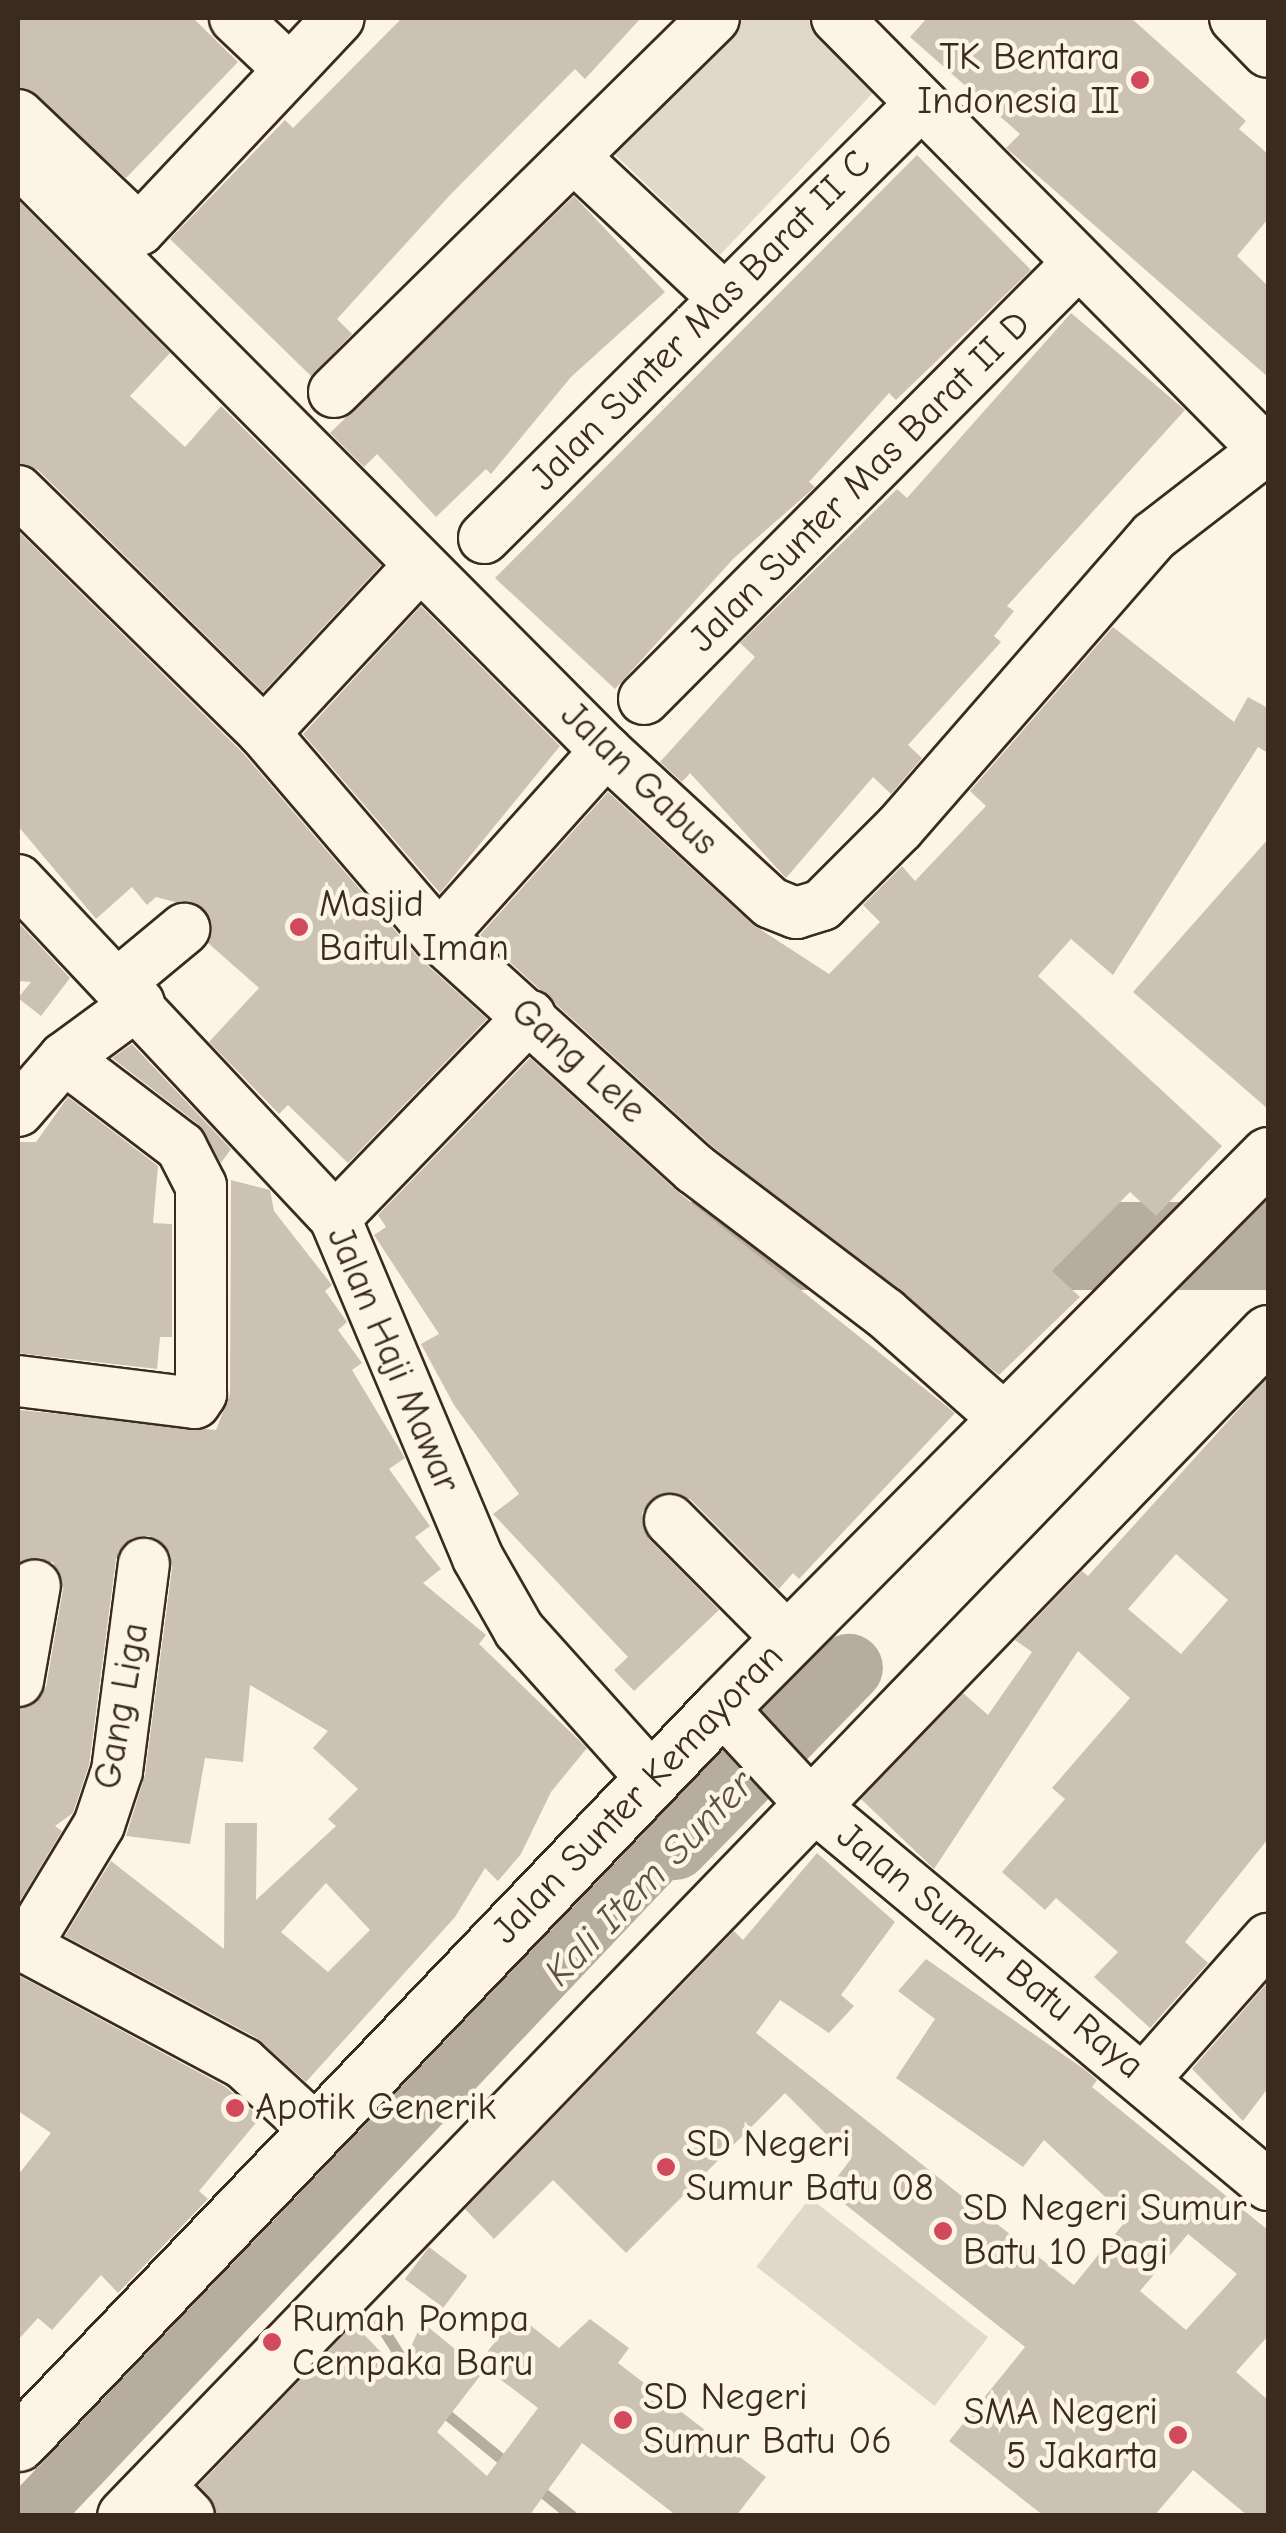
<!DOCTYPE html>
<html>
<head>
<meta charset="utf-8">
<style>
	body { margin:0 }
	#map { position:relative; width:1286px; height:2533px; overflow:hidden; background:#fcf5e5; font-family:"Comic Neue",sans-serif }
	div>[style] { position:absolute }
	.green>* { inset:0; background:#e0d8c8; transform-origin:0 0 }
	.water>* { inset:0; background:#b7ad9e; transform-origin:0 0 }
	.stream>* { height:11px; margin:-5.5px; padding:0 5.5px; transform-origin:5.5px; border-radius:5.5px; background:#b7ad9e }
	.river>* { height:68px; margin:-34px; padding:0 34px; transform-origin:34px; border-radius:34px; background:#b7ad9e }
	.building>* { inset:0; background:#ccc2b3; transform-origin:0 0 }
	.roads { filter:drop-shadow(2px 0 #3b2a1e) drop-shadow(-2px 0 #3b2a1e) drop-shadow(0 2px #3b2a1e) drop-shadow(0 -2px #3b2a1e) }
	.minor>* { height:50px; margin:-25px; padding:0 25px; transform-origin:25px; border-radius:25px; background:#fcf5e5 }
	.major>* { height:55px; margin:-27.5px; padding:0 27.5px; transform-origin:27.5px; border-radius:27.5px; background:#fcf5e5 }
	.dots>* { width:28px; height:28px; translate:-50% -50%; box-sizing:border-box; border:5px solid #fcf5e5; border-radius:50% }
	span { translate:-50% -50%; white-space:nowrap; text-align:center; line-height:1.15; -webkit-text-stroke:9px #fcf5e5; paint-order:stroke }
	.poi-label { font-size:38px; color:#3b2a1e }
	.right { translate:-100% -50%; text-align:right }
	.left { translate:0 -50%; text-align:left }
	.street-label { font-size:38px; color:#3b2a1e }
	.water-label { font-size:40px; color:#605144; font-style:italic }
	.frame { position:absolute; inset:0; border:20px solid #3b2a1e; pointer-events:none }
</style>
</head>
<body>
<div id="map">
	<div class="green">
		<div style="clip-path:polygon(733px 18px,824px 18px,887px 78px,720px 255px,609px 149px)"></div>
		<div style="left:810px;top:2198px;width:226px;height:87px;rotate:38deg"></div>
	</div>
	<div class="water">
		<div style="left:1268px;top:1202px;width:88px;height:719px;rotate:90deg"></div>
		<div style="clip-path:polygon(720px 1753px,744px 1783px,744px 1805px,72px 2515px,18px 2515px,18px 2488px)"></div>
	</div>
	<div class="stream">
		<div style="left:374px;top:2315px;width:71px;rotate:57.7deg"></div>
		<div style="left:439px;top:2408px;width:92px;rotate:39.2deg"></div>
		<div style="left:536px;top:2487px;width:46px;rotate:38.9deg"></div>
	</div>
	<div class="river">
		<div style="left:675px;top:1846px;width:249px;rotate:-45.7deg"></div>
	</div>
	<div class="building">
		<div style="clip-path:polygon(18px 18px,193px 18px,238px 62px,126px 178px,18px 86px)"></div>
		<div style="clip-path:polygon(402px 18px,641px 18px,585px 79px,575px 69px,451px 194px,337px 319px,352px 334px,311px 376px,170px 239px,285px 120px,293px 128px)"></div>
		<div style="clip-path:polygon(927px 18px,1131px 18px,1246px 121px,1239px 129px,1268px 154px,1268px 219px,1237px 256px,1268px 286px,1268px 377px,1006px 148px,1020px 134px,910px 37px)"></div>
		<div style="clip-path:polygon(917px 155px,1031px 270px,896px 400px,889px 393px,809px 482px,815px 487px,734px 558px,615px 689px,495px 578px)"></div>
		<div style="clip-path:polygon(574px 196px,665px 292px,571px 377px,491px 474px,486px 469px,436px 517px,377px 454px,364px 467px,330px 433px)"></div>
		<div style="clip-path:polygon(18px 200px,170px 353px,130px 396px,185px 447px,221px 406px,381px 565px,263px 692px,38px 470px,18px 463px)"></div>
		<div style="clip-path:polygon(1071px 313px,1185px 410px,1007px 606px,1014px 611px,994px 636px,1001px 642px,908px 745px,922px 758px,891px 794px,873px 777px,786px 878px,690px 773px,682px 782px,660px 762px,755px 657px,740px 643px,897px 489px,907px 498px)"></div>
		<div style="clip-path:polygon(18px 531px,243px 753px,417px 956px,487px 1019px,348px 1163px,288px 1105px,279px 1114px,209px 1042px,259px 988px,208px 943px,205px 910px,156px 897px,147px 905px,132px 887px,96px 919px,18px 826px)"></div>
		<div style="clip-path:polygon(421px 606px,560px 746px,440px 893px,303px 734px)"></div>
		<div style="clip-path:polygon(1113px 627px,1234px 722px,1248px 697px,1268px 708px,1268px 753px,1258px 747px,1113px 975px,1071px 939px,1038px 976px,1222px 1146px,1156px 1216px,1130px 1192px,1052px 1271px,1080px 1297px,999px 1375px,713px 1147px,480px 935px,608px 792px,752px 924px,829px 974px,880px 922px,863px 905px,902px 866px,915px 881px,986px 806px,970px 791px)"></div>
		<div style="clip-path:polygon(1268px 839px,1268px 1109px,1133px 992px)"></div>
		<div style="clip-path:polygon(18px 922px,70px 978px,41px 1016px,18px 998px,31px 982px,18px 981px)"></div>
		<div style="clip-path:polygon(132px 1044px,231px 1149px,221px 1163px,198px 1124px,112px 1058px)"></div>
		<div style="clip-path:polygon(530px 1058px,678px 1192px,955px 1413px,799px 1579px,793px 1573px,779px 1589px,690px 1499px,651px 1499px,642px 1513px,649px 1539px,719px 1610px,634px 1691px,614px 1670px,628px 1657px,493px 1514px,519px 1494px,454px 1405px,421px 1344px,439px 1334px,374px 1235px,386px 1227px,378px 1215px)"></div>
		<div style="clip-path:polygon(68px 1097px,158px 1166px,153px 1223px,172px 1224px,172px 1337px,160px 1337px,157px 1369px,18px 1353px,18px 1142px,36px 1142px)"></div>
		<div style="clip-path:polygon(evenodd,231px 1180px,270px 1190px,274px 1211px,332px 1285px,325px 1291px,347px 1322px,338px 1330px,362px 1363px,352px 1370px,405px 1458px,389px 1469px,430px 1526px,415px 1537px,441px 1569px,423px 1583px,486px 1635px,479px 1644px,587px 1748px,551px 1792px,521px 1854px,498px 1881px,485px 1868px,455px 1917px,306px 2082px,257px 2038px,65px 1936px,111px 1861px,224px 1949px,225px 1823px,257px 1823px,256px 1900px,336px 1826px,328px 1819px,358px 1789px,313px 1748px,328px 1731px,250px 1685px,243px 1762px,205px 1758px,190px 1844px,126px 1836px,145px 1775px,172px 1568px,170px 1552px,149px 1536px,132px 1538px,116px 1559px,89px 1765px,73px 1813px,55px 1826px,62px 1831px,18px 1904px,18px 1709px,46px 1687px,63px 1589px,53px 1562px,18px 1563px,20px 1410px,216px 1430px,230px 1394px,231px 1180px,326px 1883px,370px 1930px,328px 1972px,281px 1932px,326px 1883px)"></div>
		<div style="clip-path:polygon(evenodd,1268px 1377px,1268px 1839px,1185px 1942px,1208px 1963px,1150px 2028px,1094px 1977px,1118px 1952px,1056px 1898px,1045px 1910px,1002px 1872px,1065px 1799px,1052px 1788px,1130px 1698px,1078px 1651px,934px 1869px,861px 1799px,963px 1693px,988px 1715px,1032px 1652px,1015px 1640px,1082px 1571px,1088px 1576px,1268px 1377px,1176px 1554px,1228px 1600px,1181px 1654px,1128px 1609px,1176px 1554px)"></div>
		<div style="clip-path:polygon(evenodd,817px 1853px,895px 1922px,841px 1995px,854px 2006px,829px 2033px,780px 2000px,756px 2033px,1074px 2285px,1128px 2218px,1044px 2140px,1023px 2167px,896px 2078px,935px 2019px,898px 1991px,926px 1959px,1084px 2069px,1097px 2080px,1092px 2087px,1268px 2230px,1268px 2336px,1236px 2372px,1268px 2400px,1268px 2516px,1248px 2516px,1193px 2470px,1154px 2516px,1044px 2516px,949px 2441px,1025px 2347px,827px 2190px,851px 2159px,785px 2093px,626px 2253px,553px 2180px,494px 2239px,465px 2209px,734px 1931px,743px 1940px,817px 1853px,1188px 2234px,1237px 2274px,1186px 2330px,1140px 2291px,1188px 2234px)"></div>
		<div style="clip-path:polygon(18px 1975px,226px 2087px,260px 2118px,199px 2191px,208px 2199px,118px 2293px,101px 2275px,52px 2330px,38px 2318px,18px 2340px,18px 2175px,51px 2133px,18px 2111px)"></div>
		<div style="clip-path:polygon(1268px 1982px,1268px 2088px,1243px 2121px,1192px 2069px)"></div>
		<div style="left:429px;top:2247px;width:48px;height:40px;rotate:37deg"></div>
		<div style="clip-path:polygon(516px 2314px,559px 2348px,590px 2319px,629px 2348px,618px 2363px,766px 2477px,736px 2516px,677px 2516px,582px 2443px,529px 2516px,217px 2516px,199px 2485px,354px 2324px,400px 2372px,422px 2322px,483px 2372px,437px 2432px,487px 2476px,538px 2408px,479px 2363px)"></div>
	</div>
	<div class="roads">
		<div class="minor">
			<div style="left:235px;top:18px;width:74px;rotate:43.4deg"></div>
			<div style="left:837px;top:18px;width:608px;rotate:45.27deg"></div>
			<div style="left:1235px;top:18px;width:47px;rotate:45.9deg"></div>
			<div style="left:18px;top:115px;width:167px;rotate:43.5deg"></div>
			<div style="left:139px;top:230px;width:291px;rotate:-46.7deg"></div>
			<div style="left:576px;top:159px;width:202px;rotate:43.2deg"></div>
			<div style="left:18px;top:160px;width:834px;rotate:45.15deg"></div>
			<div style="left:606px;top:751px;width:224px;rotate:42.7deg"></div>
			<div style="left:771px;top:903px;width:27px;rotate:22deg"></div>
			<div style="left:796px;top:913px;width:27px;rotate:-17deg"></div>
			<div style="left:822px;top:905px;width:110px;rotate:-45deg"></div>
			<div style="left:900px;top:827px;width:386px;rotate:-48.9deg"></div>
			<div style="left:1154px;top:536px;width:144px;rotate:-37.7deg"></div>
			<div style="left:334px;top:392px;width:533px;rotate:-44.54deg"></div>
			<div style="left:18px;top:491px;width:345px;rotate:44.5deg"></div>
			<div style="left:264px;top:733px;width:269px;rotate:49.4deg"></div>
			<div style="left:439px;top:937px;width:345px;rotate:42.2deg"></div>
			<div style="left:695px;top:1169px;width:238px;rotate:37.2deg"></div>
			<div style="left:885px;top:1313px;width:163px;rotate:41.5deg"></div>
			<div style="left:484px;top:538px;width:614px;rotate:-44.8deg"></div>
			<div style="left:644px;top:699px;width:612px;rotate:-45.13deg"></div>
			<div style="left:264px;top:733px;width:229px;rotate:-47.1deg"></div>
			<div style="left:18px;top:880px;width:463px;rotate:46.8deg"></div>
			<div style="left:335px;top:1218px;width:369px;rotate:67.2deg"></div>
			<div style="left:478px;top:1558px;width:83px;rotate:60.3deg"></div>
			<div style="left:519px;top:1630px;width:199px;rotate:48.1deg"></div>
			<div style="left:439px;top:937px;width:250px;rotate:-48.1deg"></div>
			<div style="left:119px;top:983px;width:85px;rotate:-39.7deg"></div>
			<div style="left:18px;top:1111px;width:70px;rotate:-49deg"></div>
			<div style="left:64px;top:1058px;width:93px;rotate:-36.3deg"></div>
			<div style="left:335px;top:1218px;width:281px;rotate:-46deg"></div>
			<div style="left:18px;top:1381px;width:178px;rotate:7.1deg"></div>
			<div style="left:195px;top:1403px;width:11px;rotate:-56deg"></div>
			<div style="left:201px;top:1394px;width:208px;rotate:-90deg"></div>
			<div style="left:201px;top:1186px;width:44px;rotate:-117.1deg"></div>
			<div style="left:181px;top:1147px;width:147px;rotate:-142.7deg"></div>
			<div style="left:670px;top:1520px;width:169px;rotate:45.2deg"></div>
			<div style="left:18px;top:1681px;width:97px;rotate:-80deg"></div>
			<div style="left:721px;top:1707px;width:129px;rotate:47.2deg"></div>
			<div style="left:809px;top:1802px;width:598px;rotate:39.84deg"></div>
			<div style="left:18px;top:1943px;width:255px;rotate:28.1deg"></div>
			<div style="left:243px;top:2063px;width:98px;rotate:42.5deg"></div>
			<div style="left:25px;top:1947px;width:143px;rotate:-58.8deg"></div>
			<div style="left:99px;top:1825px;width:57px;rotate:-71.6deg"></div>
			<div style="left:117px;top:1771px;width:209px;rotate:-82.6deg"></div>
			<div style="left:1145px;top:2078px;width:186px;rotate:-48.5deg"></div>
			<div style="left:157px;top:2483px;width:46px;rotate:45.9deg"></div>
		</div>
		<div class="major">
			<div style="left:18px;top:2443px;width:1018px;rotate:-46.31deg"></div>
			<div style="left:721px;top:1707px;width:777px;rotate:-45.26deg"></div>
			<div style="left:125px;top:2516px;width:1645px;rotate:-45.99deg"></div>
		</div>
	</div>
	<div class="dots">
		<div style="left:1140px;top:80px;background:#d1495b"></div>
		<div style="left:299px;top:927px;background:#d1495b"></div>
		<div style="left:235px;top:2108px;background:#d1495b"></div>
		<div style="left:666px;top:2167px;background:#d1495b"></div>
		<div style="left:943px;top:2231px;background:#d1495b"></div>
		<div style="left:272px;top:2342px;background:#d1495b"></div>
		<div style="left:623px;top:2420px;background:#d1495b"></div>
		<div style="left:1178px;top:2435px;background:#d1495b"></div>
	</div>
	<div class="poi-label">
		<span class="right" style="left:1120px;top:80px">TK Bentara<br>Indonesia II</span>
		<span class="left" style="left:319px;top:927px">Masjid<br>Baitul Iman</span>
		<span class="left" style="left:255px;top:2108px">Apotik Generik</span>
		<span class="left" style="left:686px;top:2167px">SD Negeri<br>Sumur Batu 08</span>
		<span class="left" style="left:963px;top:2231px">SD Negeri Sumur<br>Batu 10 Pagi</span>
		<span class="left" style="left:292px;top:2342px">Rumah Pompa<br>Cempaka Baru</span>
		<span class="left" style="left:643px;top:2420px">SD Negeri<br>Sumur Batu 06</span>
		<span class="right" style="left:1158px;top:2435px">SMA Negeri<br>5 Jakarta</span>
	</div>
	<div class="street-label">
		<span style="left:701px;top:321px;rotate:-45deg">Jalan Sunter Mas Barat II C</span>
		<span style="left:860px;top:482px;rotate:-45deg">Jalan Sunter Mas Barat II D</span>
		<span style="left:639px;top:779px;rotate:44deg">Jalan Gabus</span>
		<span style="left:578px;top:1061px;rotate:42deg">Gang Lele</span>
		<span style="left:393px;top:1360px;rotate:67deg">Jalan Haji Mawar</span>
		<span style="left:122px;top:1706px;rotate:-80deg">Gang Liga</span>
		<span style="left:638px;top:1794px;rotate:-46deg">Jalan Sunter Kemayoran</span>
		<span style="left:990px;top:1951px;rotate:39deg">Jalan Sumur Batu Raya</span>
	</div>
	<div class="water-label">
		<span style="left:649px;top:1878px;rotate:-46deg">Kali Item Sunter</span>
	</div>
	<div class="frame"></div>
</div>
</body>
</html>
